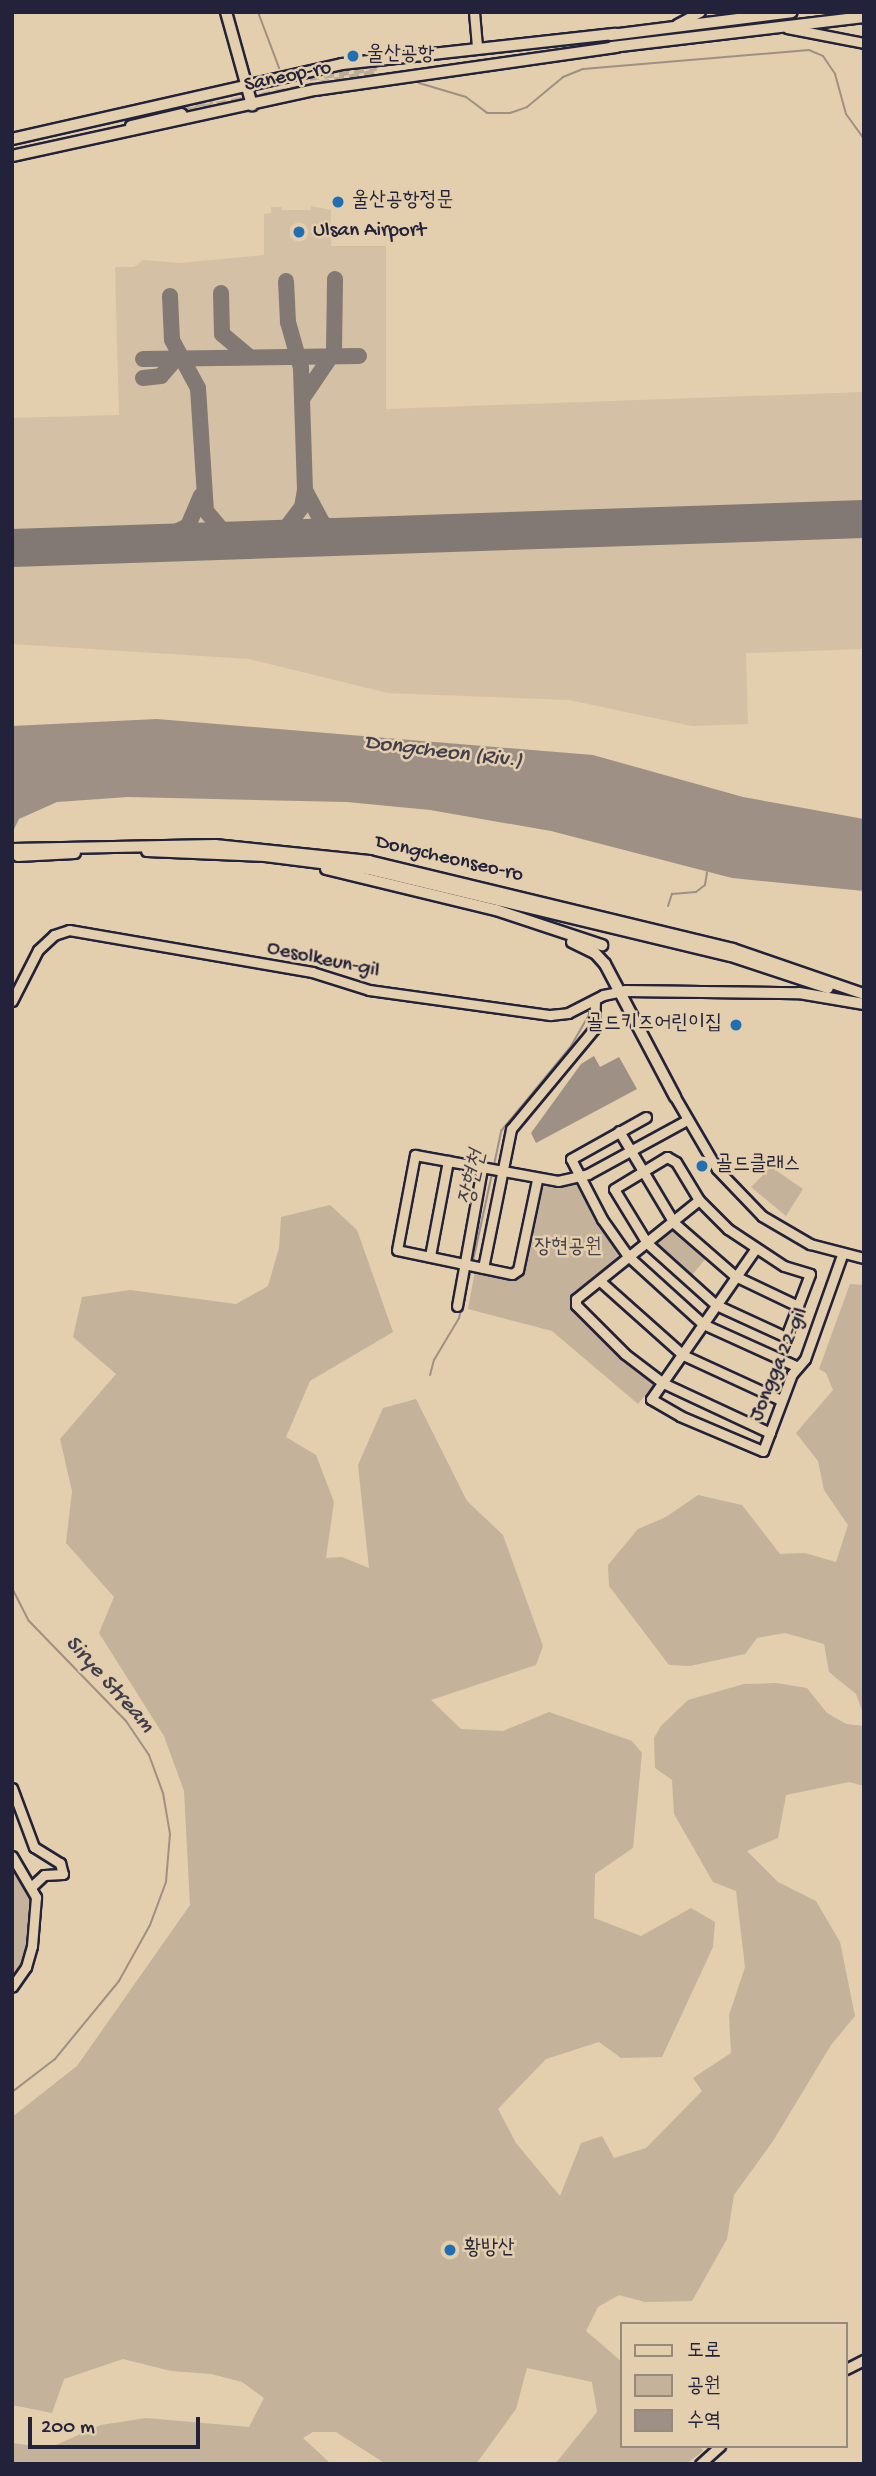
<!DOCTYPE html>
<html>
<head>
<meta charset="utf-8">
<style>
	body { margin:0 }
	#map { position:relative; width:876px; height:2476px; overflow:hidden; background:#e3cead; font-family:"Gochi Hand","Poor Story",sans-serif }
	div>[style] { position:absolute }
	.built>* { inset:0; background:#d4c0a4 }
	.green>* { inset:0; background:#c4b29a }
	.water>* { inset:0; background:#9f9085 }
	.stream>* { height:2px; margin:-1px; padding:0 1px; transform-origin:1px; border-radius:1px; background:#9f9085 }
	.taxiway>* { height:16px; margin:-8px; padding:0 8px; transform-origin:8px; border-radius:8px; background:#827874 }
	.runway>* { height:38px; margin:-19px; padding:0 19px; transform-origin:19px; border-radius:19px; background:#827874 }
	.major-tunnel>* { height:10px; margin-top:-5px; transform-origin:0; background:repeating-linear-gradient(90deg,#bcac96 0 10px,transparent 0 15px) }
	.roads { filter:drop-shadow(2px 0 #22223b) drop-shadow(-2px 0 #22223b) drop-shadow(0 2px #22223b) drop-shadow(0 -2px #22223b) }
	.minor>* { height:9px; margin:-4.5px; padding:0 4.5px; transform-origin:4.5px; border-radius:4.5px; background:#e3cead }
	.major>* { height:10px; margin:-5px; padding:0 5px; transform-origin:5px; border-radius:5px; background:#e3cead }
	.dots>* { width:19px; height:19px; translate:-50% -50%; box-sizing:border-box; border:4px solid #e3cead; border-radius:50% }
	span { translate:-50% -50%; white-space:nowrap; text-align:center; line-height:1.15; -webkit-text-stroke:5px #e3cead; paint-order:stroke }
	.poi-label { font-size:21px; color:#22223b }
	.left { translate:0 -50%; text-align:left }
	.right { translate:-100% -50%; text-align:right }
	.street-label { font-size:21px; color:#22223b }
	.park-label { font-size:21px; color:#423f4e }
	.water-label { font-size:23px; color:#413e4e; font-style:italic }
	.frame { position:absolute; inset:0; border:14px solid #22223b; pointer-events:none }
	.legend { position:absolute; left:620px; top:2322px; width:228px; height:126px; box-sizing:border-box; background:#e3cead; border:2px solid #96897f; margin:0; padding:9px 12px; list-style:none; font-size:21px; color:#22223b }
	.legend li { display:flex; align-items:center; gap:14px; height:35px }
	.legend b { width:35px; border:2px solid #96897f }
	.scale { position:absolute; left:28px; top:2417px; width:172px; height:32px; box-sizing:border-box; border:4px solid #22223b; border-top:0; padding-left:9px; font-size:21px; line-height:24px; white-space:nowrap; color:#22223b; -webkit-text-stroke:5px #e3cead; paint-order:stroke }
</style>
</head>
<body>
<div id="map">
	<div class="built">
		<div style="clip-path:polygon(311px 206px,331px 210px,331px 246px,386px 246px,386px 409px,864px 392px,864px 649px,746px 653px,748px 724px,692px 726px,569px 700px,388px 693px,249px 659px,12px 644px,12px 418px,119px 415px,115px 267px,134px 267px,143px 260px,180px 263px,264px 255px,264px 214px,271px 213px,271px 207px,281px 207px,282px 210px,311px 210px)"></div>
	</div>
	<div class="green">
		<div style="clip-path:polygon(771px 1167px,803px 1189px,786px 1216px,751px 1187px)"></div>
		<div style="clip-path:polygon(575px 1183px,618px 1255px,617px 1262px,569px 1301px,656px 1382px,638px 1404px,552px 1331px,468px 1309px,475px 1271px,520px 1279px,541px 1187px)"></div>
		<div style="clip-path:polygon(330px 1205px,357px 1230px,393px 1332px,310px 1381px,286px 1437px,316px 1455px,334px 1502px,326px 1558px,342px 1557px,369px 1568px,358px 1465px,383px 1408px,416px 1399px,467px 1501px,503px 1535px,543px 1646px,536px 1665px,431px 1700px,461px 1729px,503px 1731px,549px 1712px,632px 1741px,642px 1753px,633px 1848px,595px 1874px,594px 1918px,641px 1936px,691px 1908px,715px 1922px,713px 1947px,662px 2057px,621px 2058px,599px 2042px,546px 2059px,498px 2109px,516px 2143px,560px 2196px,581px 2143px,602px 2136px,614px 2158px,646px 2148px,702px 2091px,693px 2078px,731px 2053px,729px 2015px,745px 1967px,736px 1891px,713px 1882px,674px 1814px,672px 1780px,655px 1768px,654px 1738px,661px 1726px,688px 1700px,744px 1684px,776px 1683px,807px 1688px,827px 1713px,846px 1724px,864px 1726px,864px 1786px,849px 1782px,786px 1795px,778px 1838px,747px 1851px,778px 1882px,816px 1901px,840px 1942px,855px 2016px,831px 2045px,773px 2141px,734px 2195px,727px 2239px,692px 2301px,645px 2302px,619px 2295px,598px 2307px,586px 2331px,622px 2362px,622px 2446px,700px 2446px,703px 2451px,686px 2464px,555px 2464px,597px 2412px,592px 2382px,527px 2368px,516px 2409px,476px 2464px,386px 2464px,336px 2432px,313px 2432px,303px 2438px,331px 2464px,12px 2464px,12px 2443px,49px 2448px,101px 2425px,146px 2418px,249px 2427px,264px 2398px,242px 2382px,211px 2374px,171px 2371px,123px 2359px,64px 2379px,52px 2413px,12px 2405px,12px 2117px,77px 2066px,190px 1905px,184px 1791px,164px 1736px,99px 1633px,114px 1597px,66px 1543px,72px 1491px,60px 1439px,116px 1374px,73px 1337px,82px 1297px,130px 1290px,236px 1304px,268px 1286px,279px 1248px,281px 1217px)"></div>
		<div style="clip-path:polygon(677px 1229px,706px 1258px,688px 1280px,654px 1246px,670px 1230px)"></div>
		<div style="clip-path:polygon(850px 1284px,864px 1285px,864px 1716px,856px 1694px,829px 1672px,824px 1644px,785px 1633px,757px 1638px,745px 1654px,690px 1666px,669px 1665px,609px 1586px,608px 1565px,638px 1529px,666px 1517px,698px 1495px,742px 1505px,780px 1554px,805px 1553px,836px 1562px,848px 1525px,824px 1490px,818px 1461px,796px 1433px,833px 1390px,826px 1373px,819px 1369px)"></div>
		<div style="clip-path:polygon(12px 1860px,33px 1897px,27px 1957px,12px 1984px)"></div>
	</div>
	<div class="water">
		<div style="clip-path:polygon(157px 719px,593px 755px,743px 797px,864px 819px,864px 891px,732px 878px,551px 831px,430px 810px,347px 802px,128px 797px,57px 802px,19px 819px,12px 833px,12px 726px)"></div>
		<div style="clip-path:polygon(594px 1056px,600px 1067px,619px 1057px,637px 1089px,536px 1143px,531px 1133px,581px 1064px)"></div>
	</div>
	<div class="stream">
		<div style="left:258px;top:12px;width:60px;rotate:69.4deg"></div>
		<div style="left:419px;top:83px;width:49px;rotate:16.6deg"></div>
		<div style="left:466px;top:97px;width:26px;rotate:37deg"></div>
		<div style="left:487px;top:113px;width:23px"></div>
		<div style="left:510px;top:113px;width:18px;rotate:-19deg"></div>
		<div style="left:527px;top:107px;width:47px;rotate:-39.8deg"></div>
		<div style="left:563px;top:77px;width:22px;rotate:-22deg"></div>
		<div style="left:583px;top:69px;width:227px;rotate:-4.8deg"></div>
		<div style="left:809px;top:50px;width:15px;rotate:23deg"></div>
		<div style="left:823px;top:56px;width:22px;rotate:56deg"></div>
		<div style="left:835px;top:74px;width:41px;rotate:74.6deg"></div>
		<div style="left:846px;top:114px;width:31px;rotate:54deg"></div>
		<div style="left:668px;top:906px;width:13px;rotate:-72deg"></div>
		<div style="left:672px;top:894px;width:24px;rotate:-5deg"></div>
		<div style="left:696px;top:892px;width:11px;rotate:-38deg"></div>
		<div style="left:705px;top:885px;width:13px;rotate:-81deg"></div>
		<div style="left:494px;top:1165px;width:35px;rotate:-78deg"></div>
		<div style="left:501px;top:1131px;width:110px;rotate:-50.5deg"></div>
		<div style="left:571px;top:1046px;width:38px;rotate:-60deg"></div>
		<div style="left:473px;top:1261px;width:89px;rotate:-77.7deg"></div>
		<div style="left:430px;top:1375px;width:16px;rotate:-75deg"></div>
		<div style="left:434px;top:1360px;width:49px;rotate:-59.2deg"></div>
		<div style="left:459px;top:1318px;width:49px;rotate:-76deg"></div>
		<div style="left:12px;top:1588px;width:37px;rotate:63deg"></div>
		<div style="left:29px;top:1621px;width:139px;rotate:45.9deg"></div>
		<div style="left:126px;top:1721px;width:41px;rotate:55.9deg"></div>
		<div style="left:149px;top:1755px;width:40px;rotate:69.8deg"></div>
		<div style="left:163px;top:1793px;width:42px;rotate:80.3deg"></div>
		<div style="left:170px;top:1834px;width:48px;rotate:94.8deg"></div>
		<div style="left:166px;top:1882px;width:46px;rotate:110.4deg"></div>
		<div style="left:150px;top:1925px;width:64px;rotate:119deg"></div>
		<div style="left:119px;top:1981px;width:101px;rotate:129.4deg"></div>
		<div style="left:55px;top:2059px;width:54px;rotate:142.5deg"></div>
	</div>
	<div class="taxiway">
		<div style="left:221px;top:293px;width:41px;rotate:88.6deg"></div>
		<div style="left:222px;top:334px;width:35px;rotate:40deg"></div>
		<div style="left:170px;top:296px;width:44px;rotate:87.4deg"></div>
		<div style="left:172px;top:340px;width:55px;rotate:61.6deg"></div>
		<div style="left:198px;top:388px;width:123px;rotate:86.3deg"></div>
		<div style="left:206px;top:511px;width:26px;rotate:50deg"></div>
		<div style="left:223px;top:531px;width:34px;rotate:15deg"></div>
		<div style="left:256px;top:540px;width:32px;rotate:-22deg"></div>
		<div style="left:286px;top:528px;width:26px;rotate:-53deg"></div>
		<div style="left:302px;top:507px;width:17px;rotate:-80deg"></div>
		<div style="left:305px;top:490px;width:122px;rotate:-91.9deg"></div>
		<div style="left:301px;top:368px;width:48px;rotate:-105.8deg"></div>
		<div style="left:288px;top:322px;width:41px;rotate:-92.8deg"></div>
		<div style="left:143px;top:359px;width:216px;rotate:-0.8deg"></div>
		<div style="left:143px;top:378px;width:18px;rotate:-6deg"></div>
		<div style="left:161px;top:376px;width:21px;rotate:-49deg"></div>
		<div style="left:302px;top:399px;width:57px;rotate:-55.8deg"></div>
		<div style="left:334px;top:352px;width:73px;rotate:-89.2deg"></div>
		<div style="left:306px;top:492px;width:36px;rotate:62deg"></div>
		<div style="left:323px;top:524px;width:31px;rotate:22deg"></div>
		<div style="left:152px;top:543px;width:40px;rotate:-25deg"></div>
		<div style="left:188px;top:526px;width:33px;rotate:-67deg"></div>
	</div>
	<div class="runway">
		<div style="left:12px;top:548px;width:852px;rotate:-1.95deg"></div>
	</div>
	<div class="major-tunnel">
		<div style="left:309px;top:76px;width:68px;rotate:-8.5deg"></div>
		<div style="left:180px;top:106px;width:33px;rotate:-12deg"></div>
		<div style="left:188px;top:113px;width:193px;rotate:-11.7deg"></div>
	</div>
	<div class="roads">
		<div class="minor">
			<div style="left:474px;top:12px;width:34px;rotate:85deg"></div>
			<div style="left:677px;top:24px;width:26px;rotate:-28deg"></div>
			<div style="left:787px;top:28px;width:78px;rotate:11deg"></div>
			<div style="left:12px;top:1001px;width:57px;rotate:-63deg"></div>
			<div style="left:38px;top:950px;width:22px;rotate:-43deg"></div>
			<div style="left:54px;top:935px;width:16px;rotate:-18deg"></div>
			<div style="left:69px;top:930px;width:247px;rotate:9.8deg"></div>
			<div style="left:312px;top:972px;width:60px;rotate:17.5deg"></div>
			<div style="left:369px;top:990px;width:183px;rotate:7.9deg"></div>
			<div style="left:550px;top:1015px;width:18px;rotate:-6deg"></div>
			<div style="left:568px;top:1013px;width:39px;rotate:-27deg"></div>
			<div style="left:603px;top:995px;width:16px;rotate:-11deg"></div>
			<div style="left:675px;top:1097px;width:83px;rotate:59.7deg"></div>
			<div style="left:717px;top:1169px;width:65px;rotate:46.2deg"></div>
			<div style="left:762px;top:1216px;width:56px;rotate:30.3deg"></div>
			<div style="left:810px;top:1244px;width:56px;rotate:14.5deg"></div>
			<div style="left:646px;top:1117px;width:86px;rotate:150.8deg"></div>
			<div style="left:571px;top:1159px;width:68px;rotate:62.7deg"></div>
			<div style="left:602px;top:1219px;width:45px;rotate:54.9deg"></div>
			<div style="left:628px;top:1256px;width:101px;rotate:42.2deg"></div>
			<div style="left:703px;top:1324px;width:104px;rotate:24.4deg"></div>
			<div style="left:619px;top:1131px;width:107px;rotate:59.1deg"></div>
			<div style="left:674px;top:1223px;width:81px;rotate:41deg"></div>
			<div style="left:735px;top:1276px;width:70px;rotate:25.5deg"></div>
			<div style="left:667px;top:1157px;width:10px;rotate:29deg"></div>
			<div style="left:676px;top:1162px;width:44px;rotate:58.8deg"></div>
			<div style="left:699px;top:1200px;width:41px;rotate:45deg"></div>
			<div style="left:728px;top:1229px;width:67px;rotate:33.5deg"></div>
			<div style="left:784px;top:1266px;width:27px;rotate:17deg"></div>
			<div style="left:810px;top:1274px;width:67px;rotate:110.9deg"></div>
			<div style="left:786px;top:1337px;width:77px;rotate:-155.4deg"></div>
			<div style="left:716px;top:1305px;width:93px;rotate:-138.1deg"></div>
			<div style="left:647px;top:1243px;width:63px;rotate:-121.4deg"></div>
			<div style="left:614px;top:1189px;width:62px;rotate:-31.1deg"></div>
			<div style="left:537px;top:1180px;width:92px;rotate:101.9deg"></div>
			<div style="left:518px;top:1270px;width:7px;rotate:146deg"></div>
			<div style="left:512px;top:1274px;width:117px;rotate:-168.2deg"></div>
			<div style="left:397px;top:1250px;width:97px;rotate:-79.3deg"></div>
			<div style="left:415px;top:1155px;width:145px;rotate:10.3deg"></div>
			<div style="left:558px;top:1181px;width:31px;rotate:-13deg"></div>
			<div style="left:588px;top:1174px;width:113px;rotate:-28.6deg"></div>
			<div style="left:699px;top:1200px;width:158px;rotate:141.2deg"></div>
			<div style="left:576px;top:1299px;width:6px;rotate:90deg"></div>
			<div style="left:576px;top:1305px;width:69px;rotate:45deg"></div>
			<div style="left:625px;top:1354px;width:48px;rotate:37.3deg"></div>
			<div style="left:663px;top:1383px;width:118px;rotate:25deg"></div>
			<div style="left:756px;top:1248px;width:184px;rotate:124.8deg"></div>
			<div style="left:651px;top:1399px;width:34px;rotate:30deg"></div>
			<div style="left:680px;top:1416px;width:90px;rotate:22.9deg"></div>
			<div style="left:763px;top:1451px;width:82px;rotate:-69.4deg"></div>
			<div style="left:792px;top:1374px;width:20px;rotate:-49deg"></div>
			<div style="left:805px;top:1359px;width:110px;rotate:-70.4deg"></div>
			<div style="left:430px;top:1256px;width:97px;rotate:-79.3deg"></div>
			<div style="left:483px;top:1268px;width:142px;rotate:-78.6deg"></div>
			<div style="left:511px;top:1129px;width:130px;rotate:-50.3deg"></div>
			<div style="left:594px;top:1029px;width:29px;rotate:-88deg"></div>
			<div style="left:600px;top:1281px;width:111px;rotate:41.7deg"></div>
			<div style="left:683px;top:1355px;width:108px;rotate:24.7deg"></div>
			<div style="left:457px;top:1306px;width:140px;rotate:-79.7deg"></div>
			<div style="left:12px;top:1788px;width:63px;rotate:69.6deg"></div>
			<div style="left:34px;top:1847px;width:31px;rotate:32deg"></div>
			<div style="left:60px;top:1863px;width:11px;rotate:75deg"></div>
			<div style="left:63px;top:1874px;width:19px;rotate:177deg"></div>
			<div style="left:44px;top:1875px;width:16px;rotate:137deg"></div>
			<div style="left:12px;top:1856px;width:48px;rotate:59.7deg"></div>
			<div style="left:36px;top:1897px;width:49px;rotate:94.7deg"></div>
			<div style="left:32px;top:1946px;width:22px;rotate:106deg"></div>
			<div style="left:26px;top:1967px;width:24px;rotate:125deg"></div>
			<div style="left:846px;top:2369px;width:20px;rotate:-27deg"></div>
			<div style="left:700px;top:2464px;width:27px;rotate:-42deg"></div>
		</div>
		<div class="major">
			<div style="left:226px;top:12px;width:97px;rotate:74.4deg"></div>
			<div style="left:611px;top:35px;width:182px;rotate:-7.2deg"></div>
			<div style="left:612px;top:47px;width:254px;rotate:-6.8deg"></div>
			<div style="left:131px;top:126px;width:52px;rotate:-13.2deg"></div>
			<div style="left:12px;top:139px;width:338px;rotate:-12.8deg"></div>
			<div style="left:342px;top:64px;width:275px;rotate:-6.3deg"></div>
			<div style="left:12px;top:156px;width:310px;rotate:-12.3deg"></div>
			<div style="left:315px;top:90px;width:304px;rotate:-8.1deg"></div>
			<div style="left:12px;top:849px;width:203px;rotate:-1.1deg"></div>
			<div style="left:215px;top:845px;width:155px;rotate:5.9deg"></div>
			<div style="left:369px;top:861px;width:374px;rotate:13.6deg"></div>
			<div style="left:733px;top:949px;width:139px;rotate:19deg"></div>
			<div style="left:147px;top:851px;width:118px;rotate:2.4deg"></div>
			<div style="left:265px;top:856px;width:104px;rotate:7.2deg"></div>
			<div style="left:368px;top:869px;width:373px;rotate:13.5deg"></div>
			<div style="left:731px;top:956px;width:102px;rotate:18.3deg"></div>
			<div style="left:18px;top:856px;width:57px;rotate:-3deg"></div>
			<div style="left:326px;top:869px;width:175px;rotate:13.6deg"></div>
			<div style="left:496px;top:910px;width:112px;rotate:18.3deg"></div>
			<div style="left:572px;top:942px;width:25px;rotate:26deg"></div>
			<div style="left:595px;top:953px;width:15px;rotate:48deg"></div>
			<div style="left:605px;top:964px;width:150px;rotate:62.2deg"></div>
			<div style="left:625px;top:991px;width:174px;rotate:0.7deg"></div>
			<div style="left:799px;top:993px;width:66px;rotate:9.6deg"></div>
		</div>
	</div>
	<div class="dots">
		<div style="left:353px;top:56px;background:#1f6fb2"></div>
		<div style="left:338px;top:202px;background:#1f6fb2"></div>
		<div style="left:299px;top:232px;background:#1f6fb2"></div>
		<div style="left:736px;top:1025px;background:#1f6fb2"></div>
		<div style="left:702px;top:1166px;background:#1f6fb2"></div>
		<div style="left:450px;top:2250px;background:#1f6fb2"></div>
	</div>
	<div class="poi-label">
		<span class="left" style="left:367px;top:56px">울산공항</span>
		<span class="left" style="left:352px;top:202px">울산공항정문</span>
		<span class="left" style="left:313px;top:232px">Ulsan Airport</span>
		<span class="right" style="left:722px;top:1025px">골드키즈어린이집</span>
		<span class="left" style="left:716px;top:1166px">골드클래스</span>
		<span class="left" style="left:464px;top:2250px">황방산</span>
	</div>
	<div class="street-label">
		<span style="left:288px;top:78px;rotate:-12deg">Saneop-ro</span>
		<span style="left:449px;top:860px;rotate:13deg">Dongcheonseo-ro</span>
		<span style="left:323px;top:961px;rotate:12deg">Oesolkeun-gil</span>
		<span style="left:780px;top:1365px;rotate:-67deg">Jongga 22-gil</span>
	</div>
	<div class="park-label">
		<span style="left:568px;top:1249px">장현공원</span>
	</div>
	<div class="water-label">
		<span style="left:443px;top:753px;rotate:7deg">Dongcheon (Riv.)</span>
		<span style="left:474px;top:1178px;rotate:-77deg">장현천</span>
		<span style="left:109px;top:1685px;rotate:48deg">Sirye Stream</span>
	</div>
	<div class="frame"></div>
	<ul class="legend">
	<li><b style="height:9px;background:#e3cead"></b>도로</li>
	<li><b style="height:19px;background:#c4b29a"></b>공원</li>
	<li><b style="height:19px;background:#9f9085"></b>수역</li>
	</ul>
	<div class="scale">200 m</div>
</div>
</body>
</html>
